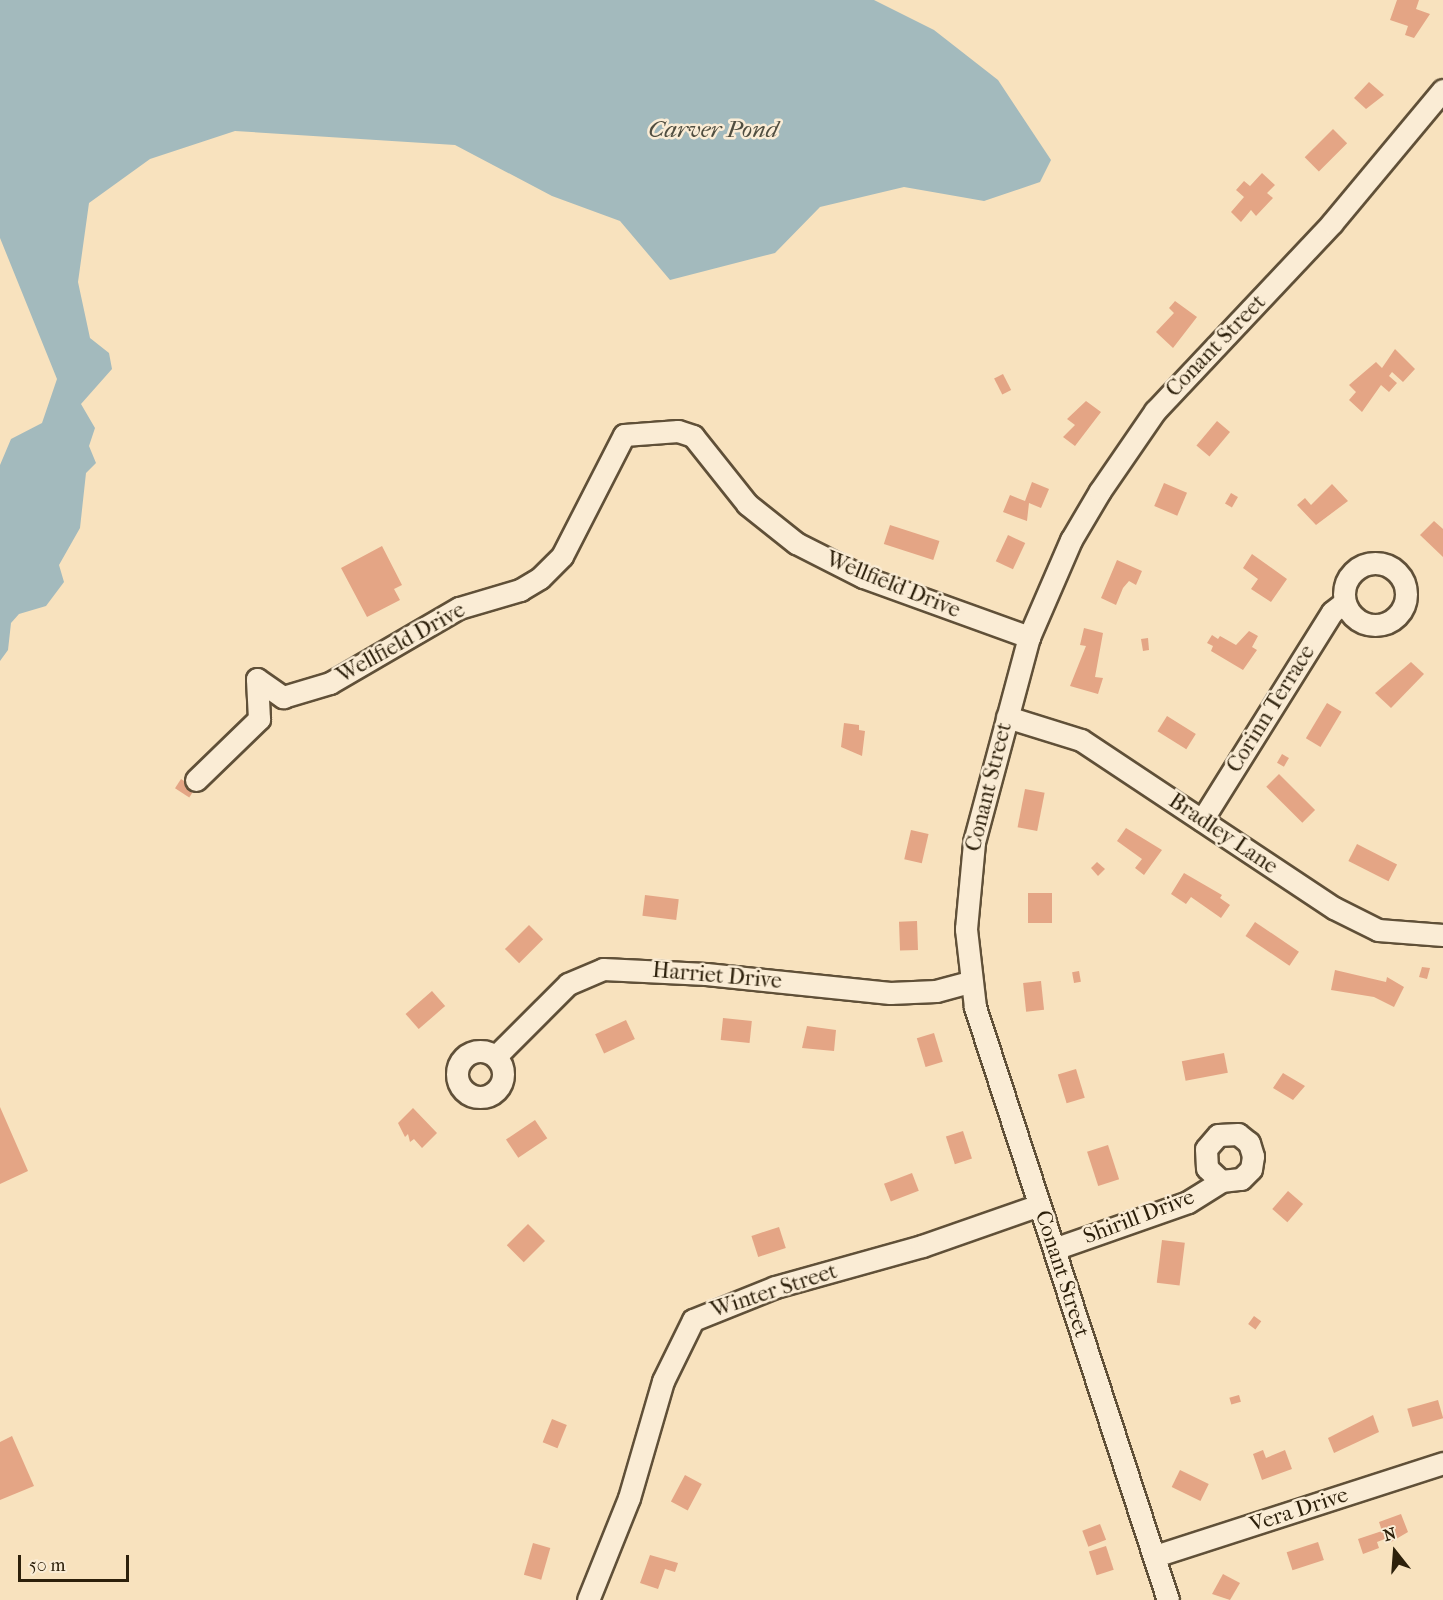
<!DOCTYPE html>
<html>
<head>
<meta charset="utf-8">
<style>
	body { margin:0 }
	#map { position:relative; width:1443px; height:1600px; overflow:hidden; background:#f8e2be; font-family:"IM FELL French Canon",serif }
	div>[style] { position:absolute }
	.water>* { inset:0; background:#a3babd }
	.building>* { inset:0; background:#e4a585; transform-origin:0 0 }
	.roads { filter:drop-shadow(2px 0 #605038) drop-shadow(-2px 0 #605038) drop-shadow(0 2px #605038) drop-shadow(0 -2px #605038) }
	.minor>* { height:21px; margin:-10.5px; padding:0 10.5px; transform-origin:10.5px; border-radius:10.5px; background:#faecd5 }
	.minor>.ring { margin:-10.5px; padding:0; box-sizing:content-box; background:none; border:21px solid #faecd5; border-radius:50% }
	span { translate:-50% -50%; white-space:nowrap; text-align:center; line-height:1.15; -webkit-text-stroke:5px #faecd5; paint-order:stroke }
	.street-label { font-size:22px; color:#2d200b }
	.water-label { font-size:24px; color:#504e40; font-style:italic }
	.north { position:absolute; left:1365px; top:1522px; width:60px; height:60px; -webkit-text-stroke:4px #faecd5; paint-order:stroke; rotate:343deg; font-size:16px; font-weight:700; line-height:24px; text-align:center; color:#2d200b }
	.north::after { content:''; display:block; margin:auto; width:21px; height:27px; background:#2d200b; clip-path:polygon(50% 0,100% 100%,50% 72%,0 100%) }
	.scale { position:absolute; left:18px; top:1555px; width:111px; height:27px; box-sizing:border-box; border:3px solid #2d200b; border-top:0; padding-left:8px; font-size:18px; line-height:21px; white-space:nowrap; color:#2d200b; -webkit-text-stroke:4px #faecd5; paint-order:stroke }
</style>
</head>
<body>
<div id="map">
	<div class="water">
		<div style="clip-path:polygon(0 0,874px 0,934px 30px,998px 80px,1051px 160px,1040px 182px,984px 201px,904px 187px,820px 207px,775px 253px,670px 280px,620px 221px,552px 196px,455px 145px,235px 131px,150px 159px,89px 203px,78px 282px,90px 338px,109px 353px,112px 369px,81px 404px,95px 428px,89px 446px,96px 463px,86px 473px,80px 528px,59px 565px,64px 582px,46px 606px,19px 614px,11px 623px,8px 650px,0 661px,0 465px,11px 439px,42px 423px,57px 379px,0 238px)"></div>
	</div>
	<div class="building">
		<div style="clip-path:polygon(1397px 0,1419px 0,1416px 9px,1430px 14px,1414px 38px,1405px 35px,1408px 26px,1390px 20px)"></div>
		<div style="clip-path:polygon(1369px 82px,1384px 95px,1366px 109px,1354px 98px)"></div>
		<div style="left:1333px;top:129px;width:20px;height:40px;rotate:45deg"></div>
		<div style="clip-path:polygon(1262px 173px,1275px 185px,1267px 193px,1273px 198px,1256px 216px,1251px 210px,1241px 222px,1231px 212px,1244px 197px,1236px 190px,1244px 181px,1250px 186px)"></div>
		<div style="clip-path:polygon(1175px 301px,1197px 317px,1173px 348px,1156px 332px,1174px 313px,1169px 308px)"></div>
		<div style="clip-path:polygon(1395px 349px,1415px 369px,1403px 382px,1392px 372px,1389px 376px,1397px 383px,1389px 392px,1381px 385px,1362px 412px,1349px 400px,1356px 392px,1349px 385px,1376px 362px,1382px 368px)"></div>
		<div style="left:1003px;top:374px;width:18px;height:10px;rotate:63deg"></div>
		<div style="clip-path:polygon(1086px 401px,1101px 412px,1075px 446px,1063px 437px,1075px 425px,1067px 419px)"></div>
		<div style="left:1217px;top:421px;width:17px;height:32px;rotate:40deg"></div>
		<div style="clip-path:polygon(1032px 482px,1049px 489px,1041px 508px,1029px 503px,1027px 521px,1003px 512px,1010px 495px,1025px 501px)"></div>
		<div style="left:1164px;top:483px;width:25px;height:25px;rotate:23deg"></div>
		<div style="clip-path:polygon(1332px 484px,1348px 501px,1316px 525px,1297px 505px,1305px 498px,1311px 505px)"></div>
		<div style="left:1231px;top:493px;width:8px;height:12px;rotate:30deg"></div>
		<div style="clip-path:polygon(1434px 521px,1443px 529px,1443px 557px,1420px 535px)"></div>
		<div style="left:890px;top:525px;width:52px;height:20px;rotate:18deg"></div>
		<div style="left:1008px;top:535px;width:19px;height:29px;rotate:25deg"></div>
		<div style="clip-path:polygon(382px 546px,402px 585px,394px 589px,400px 600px,367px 617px,341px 568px)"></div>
		<div style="clip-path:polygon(1252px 554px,1287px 579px,1271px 602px,1251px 589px,1258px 579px,1243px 568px)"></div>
		<div style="clip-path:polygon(1117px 560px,1142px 571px,1136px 585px,1129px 581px,1123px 588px,1116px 605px,1101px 598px)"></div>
		<div style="clip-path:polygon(1084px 628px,1103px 633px,1095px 677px,1103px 678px,1098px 694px,1070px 686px,1086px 646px,1080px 645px)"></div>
		<div style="clip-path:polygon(1249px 631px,1258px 636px,1252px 647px,1257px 650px,1243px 670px,1211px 651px,1213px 646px,1207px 643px,1212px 635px,1218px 639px,1220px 636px,1236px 645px)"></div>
		<div style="clip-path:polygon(1148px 638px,1149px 650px,1143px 651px,1141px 639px)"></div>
		<div style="clip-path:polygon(1411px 662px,1424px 674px,1391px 708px,1375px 693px)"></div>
		<div style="left:1327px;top:703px;width:17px;height:41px;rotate:31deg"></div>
		<div style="left:1167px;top:716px;width:34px;height:18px;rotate:32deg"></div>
		<div style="clip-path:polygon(844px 723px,859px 725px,859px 730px,865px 731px,862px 756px,841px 747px)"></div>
		<div style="left:1282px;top:754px;width:8px;height:10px;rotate:30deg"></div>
		<div style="left:1279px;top:774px;width:51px;height:18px;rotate:45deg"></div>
		<div style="left:181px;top:779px;width:17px;height:11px;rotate:33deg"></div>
		<div style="left:1025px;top:789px;width:20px;height:39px;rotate:11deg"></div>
		<div style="clip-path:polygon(1126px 828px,1162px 850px,1144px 875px,1135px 868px,1142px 859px,1117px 841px)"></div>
		<div style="left:911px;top:830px;width:18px;height:30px;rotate:13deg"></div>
		<div style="left:1357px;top:844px;width:45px;height:19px;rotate:27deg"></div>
		<div style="clip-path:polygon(1097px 862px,1105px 869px,1098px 876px,1091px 868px)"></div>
		<div style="clip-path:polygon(1184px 873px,1222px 895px,1220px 898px,1230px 905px,1221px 918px,1191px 897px,1186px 904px,1171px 894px)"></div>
		<div style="left:1028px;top:893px;width:24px;height:30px"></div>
		<div style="left:645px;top:895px;width:34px;height:21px;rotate:7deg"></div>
		<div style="left:917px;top:921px;width:29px;height:18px;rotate:88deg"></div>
		<div style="left:1255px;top:922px;width:53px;height:17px;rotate:34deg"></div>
		<div style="left:529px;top:925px;width:20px;height:34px;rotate:45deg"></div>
		<div style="clip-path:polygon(1422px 967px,1430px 968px,1427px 979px,1419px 977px)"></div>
		<div style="clip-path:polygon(1335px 970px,1386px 982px,1387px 977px,1404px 987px,1394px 1007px,1374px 997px,1331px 990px)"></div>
		<div style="left:1079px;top:971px;width:11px;height:7px;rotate:80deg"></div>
		<div style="left:1041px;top:981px;width:29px;height:18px;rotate:84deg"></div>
		<div style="left:432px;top:991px;width:20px;height:35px;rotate:49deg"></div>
		<div style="left:723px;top:1018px;width:29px;height:22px;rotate:6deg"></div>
		<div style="left:626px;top:1020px;width:21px;height:34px;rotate:65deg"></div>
		<div style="clip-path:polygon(807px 1026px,836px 1030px,834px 1051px,802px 1048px)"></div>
		<div style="left:934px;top:1033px;width:30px;height:18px;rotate:73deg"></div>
		<div style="left:1224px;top:1053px;width:20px;height:43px;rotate:79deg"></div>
		<div style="left:1076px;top:1069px;width:30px;height:19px;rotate:73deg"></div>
		<div style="clip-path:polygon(1283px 1073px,1305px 1086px,1293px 1100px,1273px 1088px)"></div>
		<div style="clip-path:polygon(0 1107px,28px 1171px,0 1184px)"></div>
		<div style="clip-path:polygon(413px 1108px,437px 1133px,422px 1148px,414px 1139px,410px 1142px,408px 1134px,405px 1137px,398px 1123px)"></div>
		<div style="left:535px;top:1120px;width:22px;height:35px;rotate:56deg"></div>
		<div style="left:963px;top:1131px;width:29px;height:18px;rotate:72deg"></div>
		<div style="left:1108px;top:1145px;width:36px;height:22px;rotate:72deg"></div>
		<div style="left:912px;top:1173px;width:19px;height:30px;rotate:69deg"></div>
		<div style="left:1288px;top:1191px;width:20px;height:24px;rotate:41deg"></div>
		<div style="left:528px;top:1224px;width:24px;height:30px;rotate:45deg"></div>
		<div style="left:779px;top:1227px;width:22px;height:29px;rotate:72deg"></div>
		<div style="left:1162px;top:1240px;width:23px;height:43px;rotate:7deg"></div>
		<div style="left:1254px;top:1316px;width:9px;height:10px;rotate:36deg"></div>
		<div style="left:1239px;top:1395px;width:7px;height:10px;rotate:74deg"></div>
		<div style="left:1438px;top:1400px;width:19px;height:32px;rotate:74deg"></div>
		<div style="clip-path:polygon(1373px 1415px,1379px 1432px,1334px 1453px,1328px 1438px)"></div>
		<div style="left:552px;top:1419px;width:16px;height:25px;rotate:22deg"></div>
		<div style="clip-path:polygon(12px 1436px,34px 1486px,0 1500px,0 1442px)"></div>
		<div style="clip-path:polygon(1263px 1450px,1266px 1458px,1285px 1450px,1292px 1469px,1262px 1480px,1253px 1454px)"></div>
		<div style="left:1180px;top:1470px;width:32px;height:19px;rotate:26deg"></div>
		<div style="left:685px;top:1475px;width:19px;height:30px;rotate:28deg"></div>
		<div style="clip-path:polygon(1401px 1514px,1408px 1532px,1391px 1542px,1390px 1537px,1377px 1542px,1379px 1548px,1363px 1554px,1358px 1539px,1382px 1531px,1379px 1522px)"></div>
		<div style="left:1100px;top:1524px;width:17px;height:19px;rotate:69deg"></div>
		<div style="left:1318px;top:1542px;width:19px;height:33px;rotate:72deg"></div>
		<div style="left:533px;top:1543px;width:18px;height:33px;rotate:16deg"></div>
		<div style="left:1106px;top:1546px;width:25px;height:18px;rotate:72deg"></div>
		<div style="clip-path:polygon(650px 1555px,678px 1563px,675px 1572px,665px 1569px,658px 1589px,640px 1583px)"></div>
		<div style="clip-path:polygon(1223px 1574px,1240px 1583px,1230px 1600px,1212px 1594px)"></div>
	</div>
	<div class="roads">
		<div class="minor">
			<div class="ring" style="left:1344px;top:563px;width:41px;height:41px"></div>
			<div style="left:1007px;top:717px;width:77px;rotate:17.3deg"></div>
			<div style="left:1081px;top:740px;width:304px;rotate:33.6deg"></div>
			<div style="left:1334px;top:908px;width:49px;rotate:26.6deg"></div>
			<div style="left:1378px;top:930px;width:65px;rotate:4.4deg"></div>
			<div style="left:196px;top:780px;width:88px;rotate:-44.1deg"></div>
			<div style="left:259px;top:719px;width:40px;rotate:-92.9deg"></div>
			<div style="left:257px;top:679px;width:32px;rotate:35deg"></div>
			<div style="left:283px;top:697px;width:49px;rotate:-16.6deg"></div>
			<div style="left:330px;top:683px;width:149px;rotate:-30.2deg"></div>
			<div style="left:459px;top:608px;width:64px;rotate:-16.4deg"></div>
			<div style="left:520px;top:590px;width:23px;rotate:-31deg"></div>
			<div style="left:540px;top:578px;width:31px;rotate:-45deg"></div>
			<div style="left:562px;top:556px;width:136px;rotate:-62.9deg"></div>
			<div style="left:624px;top:435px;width:54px;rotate:-4.2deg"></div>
			<div style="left:678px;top:431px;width:16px;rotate:18deg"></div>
			<div style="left:693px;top:436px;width:87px;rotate:51.5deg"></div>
			<div style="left:747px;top:504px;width:63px;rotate:38.5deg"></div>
			<div style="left:796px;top:543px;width:75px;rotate:26.9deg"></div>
			<div style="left:863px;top:577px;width:177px;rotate:19.9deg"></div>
			<div style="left:1202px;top:820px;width:245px;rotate:-58deg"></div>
			<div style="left:1332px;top:612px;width:16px;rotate:-38deg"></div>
			<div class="ring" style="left:457px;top:1051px;width:25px;height:25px"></div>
			<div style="left:496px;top:1056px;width:102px;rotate:-45deg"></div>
			<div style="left:568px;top:984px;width:38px;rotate:-23deg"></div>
			<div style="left:603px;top:969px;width:103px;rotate:2.8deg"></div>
			<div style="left:706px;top:974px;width:185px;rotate:5.9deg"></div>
			<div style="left:890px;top:993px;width:46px;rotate:-2.5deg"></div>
			<div style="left:936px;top:991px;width:35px;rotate:-15deg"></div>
			<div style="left:1054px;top:1249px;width:142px;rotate:-19.3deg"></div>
			<div style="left:1188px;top:1202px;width:39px;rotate:-32deg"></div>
			<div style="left:1221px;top:1181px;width:20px;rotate:-6deg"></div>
			<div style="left:1241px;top:1179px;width:14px;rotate:-45deg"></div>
			<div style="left:1251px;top:1169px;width:13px;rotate:-81deg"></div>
			<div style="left:1253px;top:1156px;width:14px;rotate:-107deg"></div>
			<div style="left:1249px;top:1143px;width:14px;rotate:-141deg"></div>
			<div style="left:1238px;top:1134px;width:20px;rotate:177deg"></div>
			<div style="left:1218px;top:1135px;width:18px;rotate:131deg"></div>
			<div style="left:1206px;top:1149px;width:19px;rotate:87deg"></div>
			<div style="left:1207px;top:1168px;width:19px;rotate:43deg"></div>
			<div style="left:1155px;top:1556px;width:303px;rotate:-17.9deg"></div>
			<div style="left:588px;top:1600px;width:110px;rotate:-68.1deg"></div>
			<div style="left:629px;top:1498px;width:122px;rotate:-73.8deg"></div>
			<div style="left:663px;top:1381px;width:68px;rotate:-63.8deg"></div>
			<div style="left:693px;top:1320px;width:88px;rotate:-21.9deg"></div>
			<div style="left:775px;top:1287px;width:153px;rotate:-15.6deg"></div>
			<div style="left:922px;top:1246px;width:124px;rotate:-19.3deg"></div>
			<div style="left:1168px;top:1600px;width:624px;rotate:-108.03deg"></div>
			<div style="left:975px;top:1007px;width:79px;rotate:-96.6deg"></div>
			<div style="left:966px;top:929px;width:87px;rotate:-84.7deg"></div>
			<div style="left:974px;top:842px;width:212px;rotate:-75deg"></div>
			<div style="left:1029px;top:637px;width:106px;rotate:-66.6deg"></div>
			<div style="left:1071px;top:540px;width:57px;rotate:-59.4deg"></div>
			<div style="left:1100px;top:491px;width:97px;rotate:-55.5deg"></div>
			<div style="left:1155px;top:411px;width:258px;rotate:-46.7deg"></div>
			<div style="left:1332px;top:223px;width:173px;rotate:-50.2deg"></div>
		</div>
	</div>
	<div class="street-label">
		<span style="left:1216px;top:346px;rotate:-46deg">Conant Street</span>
		<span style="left:893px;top:585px;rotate:22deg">Wellfield Drive</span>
		<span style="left:401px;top:643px;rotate:-29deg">Wellfield Drive</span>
		<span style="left:1271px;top:709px;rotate:-58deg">Corinn Terrace</span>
		<span style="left:989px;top:787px;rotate:-76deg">Conant Street</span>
		<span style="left:1223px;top:834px;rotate:34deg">Bradley Lane</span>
		<span style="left:717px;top:976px;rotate:5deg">Harriet Drive</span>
		<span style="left:1139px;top:1217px;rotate:-21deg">Shirill Drive</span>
		<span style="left:1062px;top:1274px;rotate:72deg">Conant Street</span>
		<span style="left:774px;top:1291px;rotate:-18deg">Winter Street</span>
		<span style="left:1299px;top:1510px;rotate:-18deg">Vera Drive</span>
	</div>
	<div class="water-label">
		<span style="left:713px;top:130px">Carver Pond</span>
	</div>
	<div class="north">N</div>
	<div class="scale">50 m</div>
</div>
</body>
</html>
